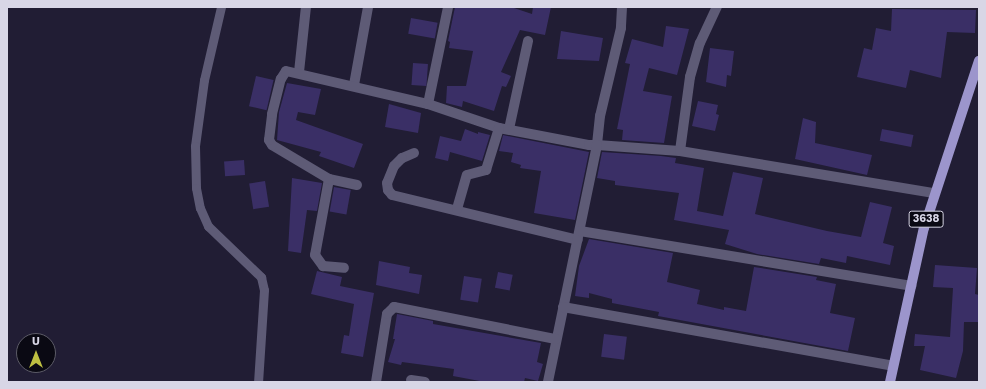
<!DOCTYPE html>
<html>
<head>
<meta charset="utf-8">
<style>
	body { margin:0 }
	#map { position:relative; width:986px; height:389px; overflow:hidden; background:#211d34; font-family:"Work Sans",sans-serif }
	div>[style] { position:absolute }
	.building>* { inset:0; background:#3a2f66; transform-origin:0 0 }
	.lane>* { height:9px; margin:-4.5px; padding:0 4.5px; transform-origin:4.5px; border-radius:4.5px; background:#5e5b76 }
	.street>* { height:10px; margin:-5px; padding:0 5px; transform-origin:5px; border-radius:5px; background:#5e5b76 }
	.primary>* { height:10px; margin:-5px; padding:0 5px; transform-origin:5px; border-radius:5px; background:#9c95cc }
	span { translate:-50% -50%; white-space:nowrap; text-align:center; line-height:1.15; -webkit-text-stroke:3px #0a0913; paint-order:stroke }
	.shield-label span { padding:1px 3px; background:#0a0913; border:1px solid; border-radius:3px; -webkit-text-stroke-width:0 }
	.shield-label { font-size:11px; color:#d8d6e6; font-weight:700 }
	.frame { position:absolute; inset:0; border:8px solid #d8d6e6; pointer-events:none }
	.north { position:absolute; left:16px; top:333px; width:40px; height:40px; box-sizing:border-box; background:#0a0913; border:1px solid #5c5b67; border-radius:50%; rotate:0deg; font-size:11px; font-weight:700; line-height:16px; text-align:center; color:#d8d6e6 }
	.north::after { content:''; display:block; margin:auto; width:14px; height:18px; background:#bebf42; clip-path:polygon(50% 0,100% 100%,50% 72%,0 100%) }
</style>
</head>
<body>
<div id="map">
	<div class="building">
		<div style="clip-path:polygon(455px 7px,511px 7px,532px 14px,533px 7px,551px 7px,545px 35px,520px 30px,501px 72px,511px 76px,506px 87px,502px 86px,494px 111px,463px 101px,462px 107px,446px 103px,447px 86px,466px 86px,473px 51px,449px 48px,450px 42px,448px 41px)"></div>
		<div style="clip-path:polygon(892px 9px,976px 10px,975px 33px,947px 32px,941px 78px,910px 70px,906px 88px,857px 77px,864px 48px,872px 50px,876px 28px,891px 31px)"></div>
		<div style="left:411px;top:18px;width:27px;height:16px;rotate:10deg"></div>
		<div style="clip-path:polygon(666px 26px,689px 29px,677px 75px,649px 68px,643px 91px,672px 96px,664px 143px,622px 140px,623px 130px,617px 129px,630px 64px,625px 63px,632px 39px,663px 47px)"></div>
		<div style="clip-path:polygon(561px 31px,603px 38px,599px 61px,557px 59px)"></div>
		<div style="clip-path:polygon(710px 48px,734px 51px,731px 76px,727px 75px,726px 87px,706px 82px)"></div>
		<div style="left:413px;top:63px;width:15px;height:22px;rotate:4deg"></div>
		<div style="left:256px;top:76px;width:18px;height:31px;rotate:13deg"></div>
		<div style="clip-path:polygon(287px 83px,321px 89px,315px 115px,298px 112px,296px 120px,363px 144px,354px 168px,319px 156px,321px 152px,277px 140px,279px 112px)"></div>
		<div style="clip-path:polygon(698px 101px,718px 105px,716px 114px,719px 115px,715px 131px,692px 126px)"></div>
		<div style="clip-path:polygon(389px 104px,421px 113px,418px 133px,385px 127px)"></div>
		<div style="clip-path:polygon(803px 118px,816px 122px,815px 143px,872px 155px,867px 175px,795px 159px)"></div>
		<div style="clip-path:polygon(465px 129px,478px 134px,478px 132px,490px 135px,482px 161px,450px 152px,448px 161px,435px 158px,440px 136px,461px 141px)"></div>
		<div style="left:882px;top:129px;width:32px;height:12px;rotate:11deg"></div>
		<div style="clip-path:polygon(503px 135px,589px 152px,575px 220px,534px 213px,541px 171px,520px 168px,521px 165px,511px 162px,513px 153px,499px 151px)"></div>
		<div style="clip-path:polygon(602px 152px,661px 156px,676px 158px,675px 163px,704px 168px,697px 211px,723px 216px,733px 172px,763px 178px,755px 214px,827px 231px,861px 237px,870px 202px,892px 207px,883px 243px,894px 246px,890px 265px,847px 256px,846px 263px,821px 258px,819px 264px,757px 254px,725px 244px,729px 230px,674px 220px,679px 193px,615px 185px,615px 181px,597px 178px)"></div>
		<div style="left:244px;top:160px;width:15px;height:20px;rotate:86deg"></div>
		<div style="clip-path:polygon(292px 178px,322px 183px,317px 211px,307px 210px,301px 253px,288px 251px)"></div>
		<div style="left:265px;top:181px;width:26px;height:16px;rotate:81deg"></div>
		<div style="left:334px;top:187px;width:17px;height:25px;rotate:10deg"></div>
		<div style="clip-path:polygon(589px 239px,673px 253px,667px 282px,700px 290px,697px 304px,724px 310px,724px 307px,746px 311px,754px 267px,817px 277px,816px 280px,836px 284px,830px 313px,855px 318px,848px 351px,658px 316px,659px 312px,612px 303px,612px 299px,589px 293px,589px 298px,575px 296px,579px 266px)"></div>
		<div style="clip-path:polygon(379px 261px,410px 267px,409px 273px,422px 275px,419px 294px,376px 285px)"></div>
		<div style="clip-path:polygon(935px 265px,977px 268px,975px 294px,979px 295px,979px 322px,964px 322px,963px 351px,956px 378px,920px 370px,925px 346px,914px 346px,915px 334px,950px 337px,953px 288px,933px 287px)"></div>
		<div style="clip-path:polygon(317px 271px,342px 277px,340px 286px,374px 293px,363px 357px,341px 353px,344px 335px,349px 336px,354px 304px,311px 294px)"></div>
		<div style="left:498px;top:272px;width:15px;height:16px;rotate:11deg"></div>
		<div style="left:464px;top:276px;width:18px;height:24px;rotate:9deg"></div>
		<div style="clip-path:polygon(397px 314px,433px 321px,433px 324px,541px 343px,537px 362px,543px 364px,538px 381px,525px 378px,524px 382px,485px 382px,453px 376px,454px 369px,402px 362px,401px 365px,388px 362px,395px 339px,393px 339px)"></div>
		<div style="left:604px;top:334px;width:23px;height:23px;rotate:7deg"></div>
	</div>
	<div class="lane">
		<div style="left:221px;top:7px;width:75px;rotate:103.1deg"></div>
		<div style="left:204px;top:80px;width:67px;rotate:97.8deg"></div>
		<div style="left:195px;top:146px;width:42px;rotate:88.6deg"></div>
		<div style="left:196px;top:188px;width:20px;rotate:79deg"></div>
		<div style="left:200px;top:208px;width:20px;rotate:66deg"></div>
		<div style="left:208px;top:226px;width:74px;rotate:43.9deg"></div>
		<div style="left:261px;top:277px;width:13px;rotate:77deg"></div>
		<div style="left:264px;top:290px;width:92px;rotate:93.7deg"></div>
	</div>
	<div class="street">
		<div style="left:622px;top:7px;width:21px;rotate:93deg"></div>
		<div style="left:621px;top:28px;width:90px;rotate:103.4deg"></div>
		<div style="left:600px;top:116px;width:29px;rotate:96deg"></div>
		<div style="left:597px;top:145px;width:83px;rotate:4.1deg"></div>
		<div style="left:680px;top:151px;width:256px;rotate:9.4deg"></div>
		<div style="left:299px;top:72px;width:65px;rotate:-83.9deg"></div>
		<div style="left:354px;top:85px;width:79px;rotate:-79.8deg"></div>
		<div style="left:428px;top:104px;width:99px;rotate:-78.3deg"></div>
		<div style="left:509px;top:129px;width:90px;rotate:-77.8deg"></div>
		<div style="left:680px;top:151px;width:75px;rotate:-82.3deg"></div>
		<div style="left:690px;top:77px;width:35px;rotate:-74deg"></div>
		<div style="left:700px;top:43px;width:40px;rotate:-65deg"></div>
		<div style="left:414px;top:153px;width:13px;rotate:157deg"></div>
		<div style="left:402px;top:158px;width:11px;rotate:135deg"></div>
		<div style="left:394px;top:166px;width:18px;rotate:112deg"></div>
		<div style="left:387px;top:183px;width:7px;rotate:82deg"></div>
		<div style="left:388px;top:190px;width:6px;rotate:51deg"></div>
		<div style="left:392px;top:195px;width:191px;rotate:13.6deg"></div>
		<div style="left:329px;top:179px;width:77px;rotate:100.4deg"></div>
		<div style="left:315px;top:255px;width:14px;rotate:54deg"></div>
		<div style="left:323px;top:266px;width:21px;rotate:5deg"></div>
		<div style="left:357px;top:185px;width:29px;rotate:-168deg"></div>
		<div style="left:329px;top:179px;width:66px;rotate:-149.2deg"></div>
		<div style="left:272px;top:145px;width:6px;rotate:-121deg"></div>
		<div style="left:269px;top:140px;width:26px;rotate:-83deg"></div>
		<div style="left:272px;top:114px;width:36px;rotate:-76deg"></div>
		<div style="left:281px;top:79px;width:9px;rotate:-58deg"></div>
		<div style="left:286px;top:71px;width:146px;rotate:13.1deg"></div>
		<div style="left:428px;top:104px;width:75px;rotate:18.7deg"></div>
		<div style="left:499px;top:128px;width:92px;rotate:10.7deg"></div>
		<div style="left:589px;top:145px;width:8px"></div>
		<div style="left:597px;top:145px;width:242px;rotate:101.7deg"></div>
		<div style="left:457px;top:209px;width:35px;rotate:-74deg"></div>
		<div style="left:467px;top:175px;width:20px;rotate:-15deg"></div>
		<div style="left:486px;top:170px;width:44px;rotate:-72.8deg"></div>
		<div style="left:580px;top:231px;width:336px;rotate:9.4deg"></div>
		<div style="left:563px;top:307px;width:335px;rotate:10.1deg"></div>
		<div style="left:411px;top:380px;width:14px;rotate:8deg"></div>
		<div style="left:376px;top:382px;width:69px;rotate:-80.8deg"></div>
		<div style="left:387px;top:314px;width:10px;rotate:-45deg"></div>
		<div style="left:394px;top:307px;width:165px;rotate:11.2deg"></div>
	</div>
	<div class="primary">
		<div style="left:890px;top:382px;width:158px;rotate:-77.6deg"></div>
		<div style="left:924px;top:228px;width:176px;rotate:-71.8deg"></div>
	</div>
	<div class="shield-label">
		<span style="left:926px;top:219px">3638</span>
	</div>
	<div class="frame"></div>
	<div class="north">U</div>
</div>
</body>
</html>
